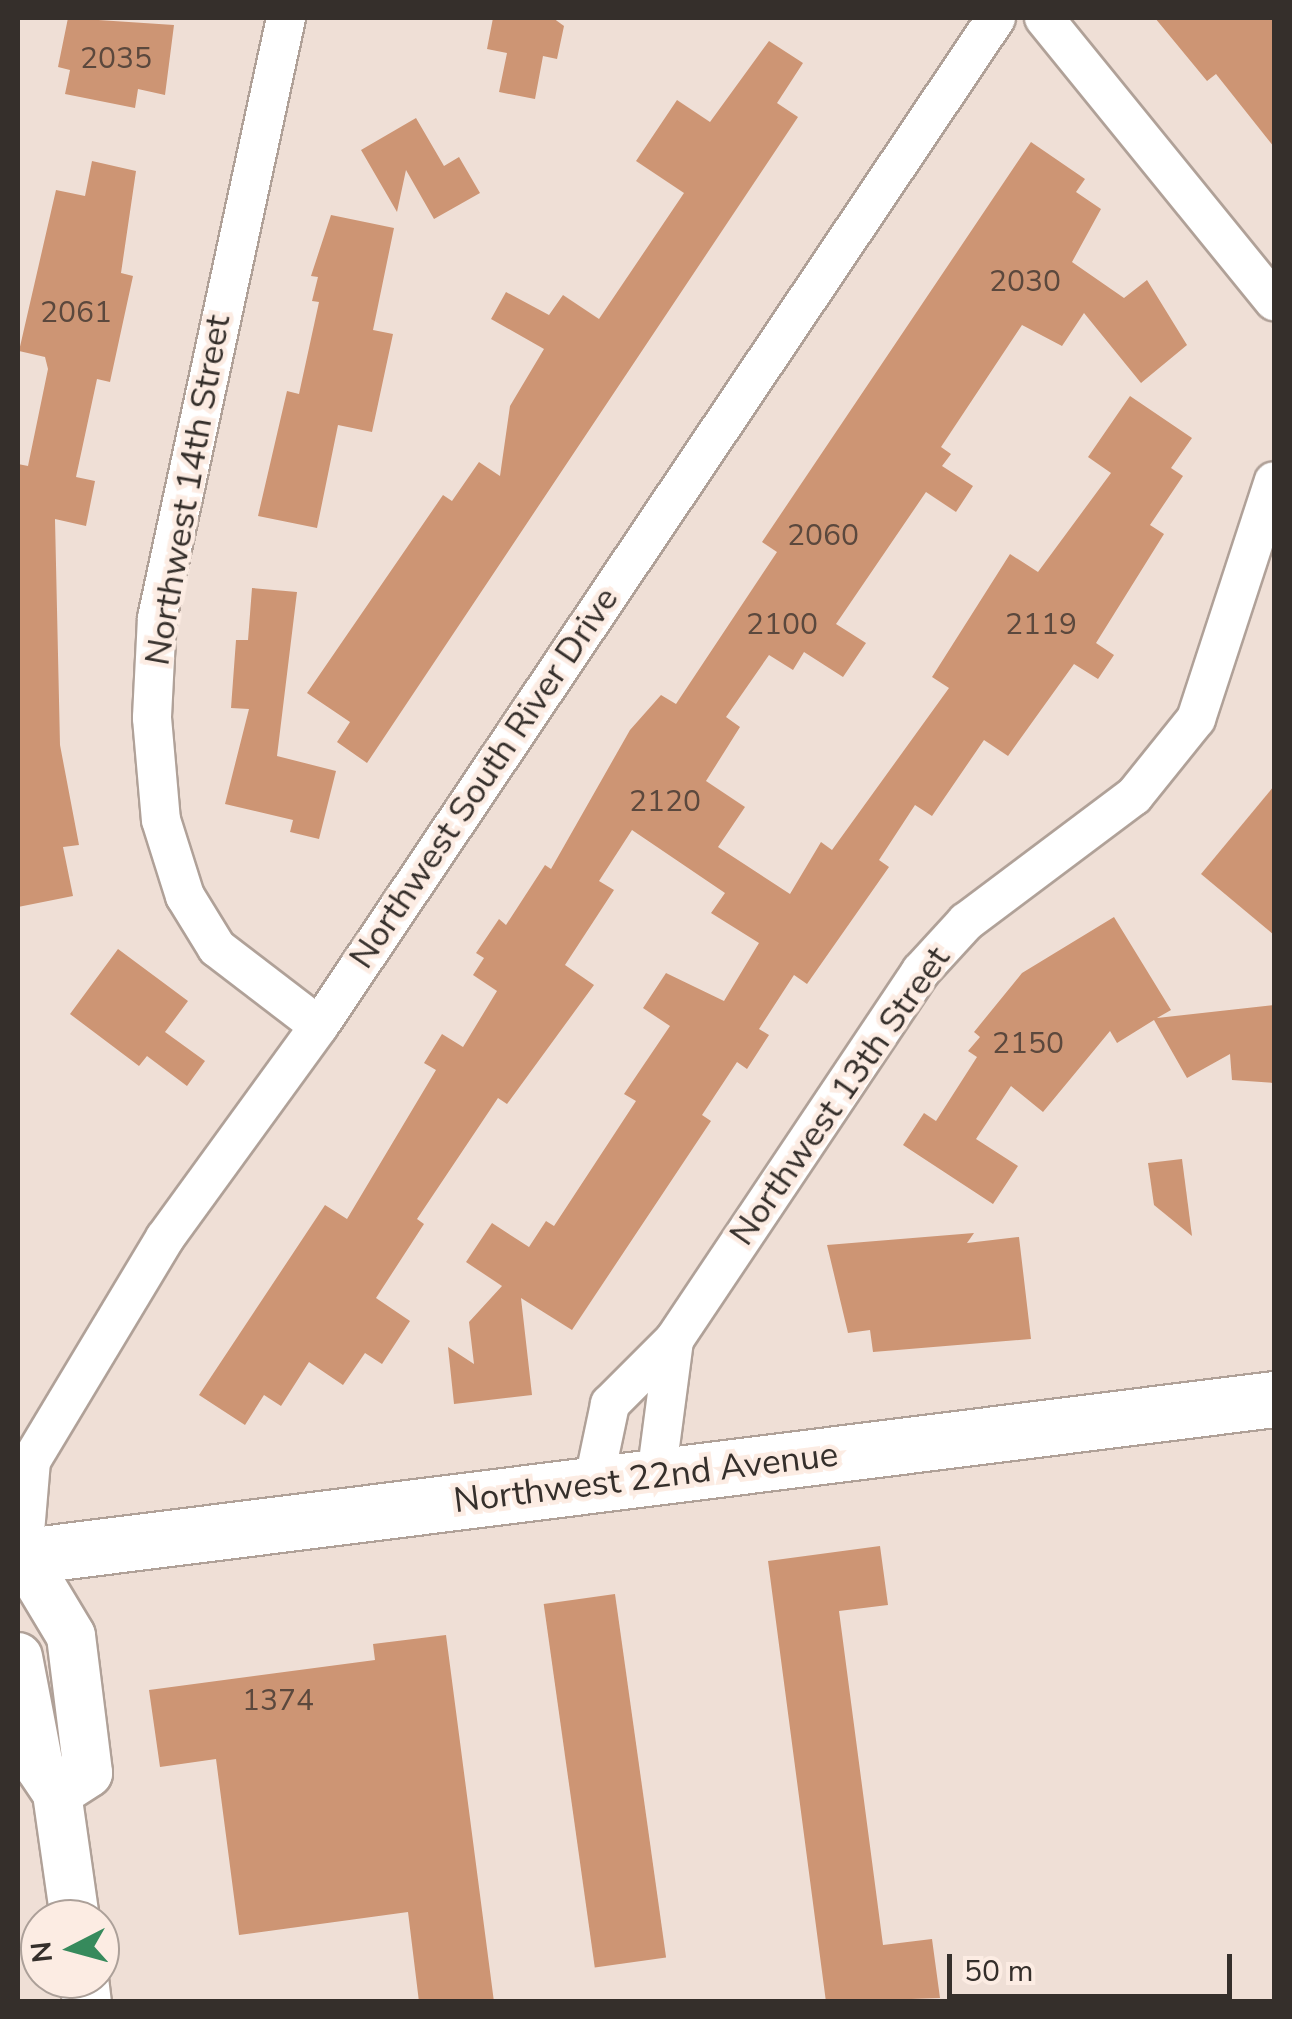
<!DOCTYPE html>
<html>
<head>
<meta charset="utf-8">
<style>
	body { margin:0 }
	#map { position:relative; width:1292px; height:2019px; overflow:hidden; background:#efdfd6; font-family:"Nunito Sans",sans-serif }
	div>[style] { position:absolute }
	.building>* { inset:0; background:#cd9574; transform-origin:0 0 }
	.roads { filter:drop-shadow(2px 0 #b0a198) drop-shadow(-2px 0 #b0a198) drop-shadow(0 2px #b0a198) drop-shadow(0 -2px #b0a198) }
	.minor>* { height:38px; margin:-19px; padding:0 19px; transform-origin:19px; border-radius:19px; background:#fff }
	.tertiary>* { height:48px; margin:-24px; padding:0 24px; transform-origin:24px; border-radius:24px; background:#fff }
	.secondary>* { height:55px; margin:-27.5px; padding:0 27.5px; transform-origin:27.5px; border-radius:27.5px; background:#fff }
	span { translate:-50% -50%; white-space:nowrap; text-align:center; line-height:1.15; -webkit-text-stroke:9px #fcece3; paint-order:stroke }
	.number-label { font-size:30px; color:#5b483d }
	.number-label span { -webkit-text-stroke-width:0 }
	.street-label { font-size:35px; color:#352f2b }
	.frame { position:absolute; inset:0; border:20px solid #352f2b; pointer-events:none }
	.north { position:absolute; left:20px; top:1899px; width:100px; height:100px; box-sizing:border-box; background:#fcece3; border:2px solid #aca099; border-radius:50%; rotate:264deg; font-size:28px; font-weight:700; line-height:40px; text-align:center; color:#352f2b }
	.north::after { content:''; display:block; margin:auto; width:35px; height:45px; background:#368a5c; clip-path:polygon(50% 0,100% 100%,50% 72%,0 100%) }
	.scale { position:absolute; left:947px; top:1954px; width:285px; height:45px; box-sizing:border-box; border:5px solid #352f2b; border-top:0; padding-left:12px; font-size:30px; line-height:35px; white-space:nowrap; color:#352f2b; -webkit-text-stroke:8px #fcece3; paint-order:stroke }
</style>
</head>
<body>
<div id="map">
	<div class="building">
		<div style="clip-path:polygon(68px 18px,174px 25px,165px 95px,138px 89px,135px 108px,65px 94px,70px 70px,58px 67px)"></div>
		<div style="clip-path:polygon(493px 18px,553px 18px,564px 26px,557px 59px,543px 56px,535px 99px,499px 92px,507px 53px,487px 49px)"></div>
		<div style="clip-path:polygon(1155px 18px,1274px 18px,1274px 147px,1216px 74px,1207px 81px)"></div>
		<div style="clip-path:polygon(769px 41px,803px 63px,777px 103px,798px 117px,367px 763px,337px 742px,350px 722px,307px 693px,443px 495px,452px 501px,479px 462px,500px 476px,510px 406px,544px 349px,491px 319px,506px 292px,549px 315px,563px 295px,599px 319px,684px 193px,636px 161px,677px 100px,710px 122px)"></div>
		<div style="clip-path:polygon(416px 118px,444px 166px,459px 157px,480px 193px,434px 219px,406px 170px,397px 212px,361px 150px)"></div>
		<div style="clip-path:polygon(1031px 142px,1085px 179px,1076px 192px,1101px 209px,1072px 262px,1124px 298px,1147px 280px,1187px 345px,1141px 383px,1084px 313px,1062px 346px,1022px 325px,941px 447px,951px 454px,942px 466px,973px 486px,956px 512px,926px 492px,836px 624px,866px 643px,843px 677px,804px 652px,793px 670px,769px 655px,726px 717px,740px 727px,706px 781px,745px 807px,718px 847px,790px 894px,821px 842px,832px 850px,949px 688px,932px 677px,1010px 554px,1038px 572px,1111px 473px,1088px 457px,1130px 396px,1192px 438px,1171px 468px,1183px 476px,1150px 525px,1164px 534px,1096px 643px,1114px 655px,1098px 679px,1074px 664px,1008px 756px,984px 740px,932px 816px,915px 805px,879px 860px,889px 867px,807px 984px,794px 975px,759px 1029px,769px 1035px,747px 1069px,737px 1062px,702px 1115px,711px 1121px,572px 1330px,521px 1298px,532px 1395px,454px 1404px,448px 1347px,474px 1364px,469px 1322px,502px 1286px,466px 1262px,492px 1223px,529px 1247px,546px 1221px,554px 1226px,636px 1101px,624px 1094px,670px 1026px,643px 1008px,666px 973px,724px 1001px,759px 943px,711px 913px,725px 893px,632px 830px,599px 881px,614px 890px,565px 965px,594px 985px,507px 1104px,498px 1098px,417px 1219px,424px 1224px,376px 1298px,410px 1321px,382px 1364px,365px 1353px,343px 1385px,309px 1362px,281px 1406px,264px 1395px,245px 1425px,199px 1395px,325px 1205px,347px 1219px,436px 1070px,424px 1063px,442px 1034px,463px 1047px,497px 991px,473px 975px,484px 958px,476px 953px,499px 919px,506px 925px,545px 865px,551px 869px,630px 730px,661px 695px,676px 704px,777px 552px,762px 542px)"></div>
		<div style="clip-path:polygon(92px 161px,136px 171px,121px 273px,133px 276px,110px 382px,97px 379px,76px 477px,95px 481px,86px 526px,55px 519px,60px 745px,79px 845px,63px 847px,73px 896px,18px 907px,18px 464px,28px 466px,48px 369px,45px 357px,19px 351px,56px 190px,85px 196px)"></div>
		<div style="clip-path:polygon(331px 215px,394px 228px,373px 330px,393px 334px,372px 432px,338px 425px,317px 528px,258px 516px,287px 391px,299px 394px,319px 302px,312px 301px,318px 277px,311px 276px)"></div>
		<div style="clip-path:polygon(252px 588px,297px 592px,277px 756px,336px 771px,319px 839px,290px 832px,293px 820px,225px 804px,249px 709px,231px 708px,236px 640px,248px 640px)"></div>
		<div style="clip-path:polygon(1274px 786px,1274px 935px,1201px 874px)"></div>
		<div style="clip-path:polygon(1114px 917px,1171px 1010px,1157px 1018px,1274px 1005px,1274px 1083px,1232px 1080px,1230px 1054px,1187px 1078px,1154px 1020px,1117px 1043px,1110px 1031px,1043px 1112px,1011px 1086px,976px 1139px,1018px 1166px,993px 1204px,903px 1145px,924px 1113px,936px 1121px,977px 1057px,968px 1051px,980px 1037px,974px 1032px,1022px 973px)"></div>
		<div style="clip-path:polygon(118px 949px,188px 1001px,165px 1032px,205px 1061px,187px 1086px,147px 1056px,139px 1066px,70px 1014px)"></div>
		<div style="clip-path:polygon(1182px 1159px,1192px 1236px,1154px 1205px,1148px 1163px)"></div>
		<div style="clip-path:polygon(974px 1233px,967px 1243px,1019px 1237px,1031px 1339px,873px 1352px,870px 1330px,848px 1333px,827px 1245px)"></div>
		<div style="clip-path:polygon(880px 1546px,888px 1605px,839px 1611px,883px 1945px,932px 1939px,940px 1998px,826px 2002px,768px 1561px)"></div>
		<div style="left:615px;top:1594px;width:367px;height:72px;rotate:82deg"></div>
		<div style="clip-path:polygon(446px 1635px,494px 2002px,419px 2002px,408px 1912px,239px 1935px,216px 1759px,160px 1767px,149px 1690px,375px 1660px,373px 1644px)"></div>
	</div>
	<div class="roads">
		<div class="minor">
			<div style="left:286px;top:18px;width:614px;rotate:102.13deg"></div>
			<div style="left:157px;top:618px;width:100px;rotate:92.9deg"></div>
			<div style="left:152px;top:718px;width:102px;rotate:85deg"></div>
			<div style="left:161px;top:820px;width:80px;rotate:72.5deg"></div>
			<div style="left:185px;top:896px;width:61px;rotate:58.4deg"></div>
			<div style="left:217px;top:948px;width:128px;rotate:37.4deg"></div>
			<div style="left:1044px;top:18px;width:365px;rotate:50.9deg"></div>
			<div style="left:656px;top:1477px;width:138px;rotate:-82.5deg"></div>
			<div style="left:674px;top:1340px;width:444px;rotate:-56.2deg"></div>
			<div style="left:921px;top:971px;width:67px;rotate:-47.4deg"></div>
			<div style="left:966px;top:922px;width:210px;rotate:-36.9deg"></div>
			<div style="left:1134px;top:796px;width:99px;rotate:-51.2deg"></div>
			<div style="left:1196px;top:719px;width:250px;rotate:-71.9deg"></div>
			<div style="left:593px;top:1485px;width:83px;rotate:-78.1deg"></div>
			<div style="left:610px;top:1404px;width:91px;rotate:-45deg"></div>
			<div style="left:23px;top:1556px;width:95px;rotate:-85.2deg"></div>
			<div style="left:31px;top:1461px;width:260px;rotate:-59deg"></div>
			<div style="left:165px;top:1238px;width:262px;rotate:-54deg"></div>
			<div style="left:319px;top:1026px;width:1214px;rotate:-56.11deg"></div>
		</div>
		<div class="tertiary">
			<div style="left:23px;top:1556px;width:93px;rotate:59deg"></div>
			<div style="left:71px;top:1636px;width:138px;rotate:82.9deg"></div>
			<div style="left:88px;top:1773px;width:37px;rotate:147deg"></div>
			<div style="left:18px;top:1657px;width:111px;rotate:79.1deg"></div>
			<div style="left:39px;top:1766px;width:32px;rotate:56deg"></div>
			<div style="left:57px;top:1793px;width:127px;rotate:81.9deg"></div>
			<div style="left:84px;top:1979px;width:23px;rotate:83deg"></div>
		</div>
		<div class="secondary">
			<div style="left:18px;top:1557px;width:1266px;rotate:-7.17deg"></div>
		</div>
	</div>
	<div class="number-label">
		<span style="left:116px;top:59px">2035</span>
		<span style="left:1025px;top:282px">2030</span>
		<span style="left:76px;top:313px">2061</span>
		<span style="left:823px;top:536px">2060</span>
		<span style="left:782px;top:625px">2100</span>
		<span style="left:1041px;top:625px">2119</span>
		<span style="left:665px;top:802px">2120</span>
		<span style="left:1028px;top:1044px">2150</span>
		<span style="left:278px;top:1701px">1374</span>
	</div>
	<div class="street-label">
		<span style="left:188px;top:490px;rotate:-80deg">Northwest 14th Street</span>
		<span style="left:484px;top:778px;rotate:-56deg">Northwest South River Drive</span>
		<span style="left:840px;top:1096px;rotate:-55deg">Northwest 13th Street</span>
		<span style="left:646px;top:1478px;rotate:-7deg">Northwest 22nd Avenue</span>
	</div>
	<div class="frame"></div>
	<div class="north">N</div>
	<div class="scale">50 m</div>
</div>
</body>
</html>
